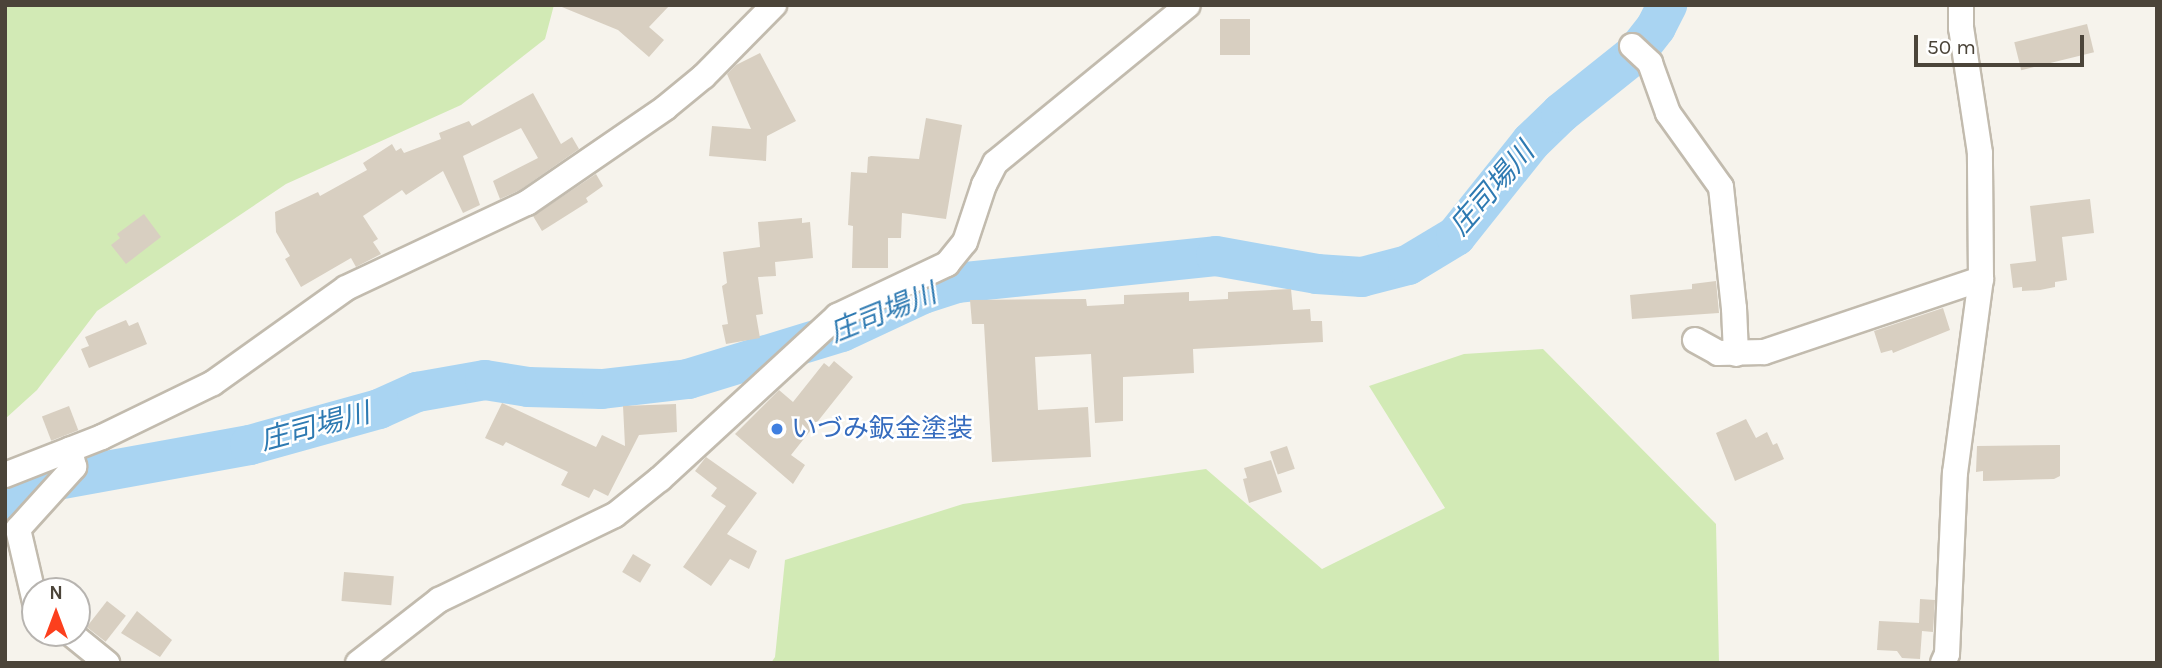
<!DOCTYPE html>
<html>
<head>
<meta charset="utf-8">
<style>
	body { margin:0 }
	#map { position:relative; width:2162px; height:668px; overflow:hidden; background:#f6f3ec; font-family:Karla,"Noto Sans JP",sans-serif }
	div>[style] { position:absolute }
	.green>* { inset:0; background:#d2eab5 }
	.river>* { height:40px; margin:-20px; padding:0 20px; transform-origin:20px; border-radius:20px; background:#a9d4f2 }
	.building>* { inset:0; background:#d8cfc1; transform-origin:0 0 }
	.roads { filter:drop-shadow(2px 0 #c2bbae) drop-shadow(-2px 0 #c2bbae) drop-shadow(0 2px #c2bbae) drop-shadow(0 -2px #c2bbae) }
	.minor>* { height:24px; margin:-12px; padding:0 12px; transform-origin:12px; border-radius:12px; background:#fff }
	.dots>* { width:19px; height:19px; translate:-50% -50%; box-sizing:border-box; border:4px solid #fff; border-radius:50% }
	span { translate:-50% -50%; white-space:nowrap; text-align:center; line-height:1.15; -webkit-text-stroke:5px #fff; paint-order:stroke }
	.shop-label { font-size:26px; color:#366cbe }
	.left { translate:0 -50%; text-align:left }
	.water-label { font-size:28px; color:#2e7ab2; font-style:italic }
	.frame { position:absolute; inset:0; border:7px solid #4b4439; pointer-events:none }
	.north { position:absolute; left:21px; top:577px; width:70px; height:70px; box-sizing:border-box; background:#fff; border:2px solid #b7b4b0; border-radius:50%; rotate:0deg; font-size:19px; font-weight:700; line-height:28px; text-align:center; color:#4b4439 }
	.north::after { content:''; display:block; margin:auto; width:24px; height:32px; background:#fc3f1d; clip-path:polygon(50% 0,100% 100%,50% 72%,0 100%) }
	.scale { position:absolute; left:1914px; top:35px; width:170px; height:32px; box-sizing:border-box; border:4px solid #4b4439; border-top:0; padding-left:9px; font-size:21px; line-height:24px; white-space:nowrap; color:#4b4439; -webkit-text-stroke:5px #fff; paint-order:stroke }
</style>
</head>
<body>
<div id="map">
	<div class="green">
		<div style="clip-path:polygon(5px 5px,554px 5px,545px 39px,461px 105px,286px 184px,97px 311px,37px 390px,5px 419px)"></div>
		<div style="clip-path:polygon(1543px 349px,1716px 524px,1719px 663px,771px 663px,775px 657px,785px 560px,963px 504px,1206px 469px,1322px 569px,1445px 508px,1369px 386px,1464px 354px)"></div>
	</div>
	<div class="river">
		<div style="left:5px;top:499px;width:44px;rotate:-22.5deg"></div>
		<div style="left:46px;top:482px;width:207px;rotate:-10.3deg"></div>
		<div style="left:250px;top:445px;width:134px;rotate:-15.6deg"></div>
		<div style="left:379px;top:409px;width:42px;rotate:-24.1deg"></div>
		<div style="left:417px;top:392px;width:69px;rotate:-10deg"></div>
		<div style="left:485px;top:380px;width:44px;rotate:9.2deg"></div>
		<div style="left:528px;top:387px;width:74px;rotate:1.5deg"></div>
		<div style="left:602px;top:389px;width:87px;rotate:-6.6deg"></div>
		<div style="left:688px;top:379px;width:161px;rotate:-17deg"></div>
		<div style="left:842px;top:332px;width:89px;rotate:-25.1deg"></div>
		<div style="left:923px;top:294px;width:35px;rotate:-18deg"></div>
		<div style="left:956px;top:283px;width:261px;rotate:-5.9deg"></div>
		<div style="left:1216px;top:256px;width:103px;rotate:10.1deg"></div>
		<div style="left:1317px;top:274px;width:45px;rotate:3.8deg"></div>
		<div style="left:1362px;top:277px;width:48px;rotate:-14.6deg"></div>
		<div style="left:1408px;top:265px;width:56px;rotate:-31.1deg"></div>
		<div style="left:1456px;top:236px;width:120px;rotate:-51.4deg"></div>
		<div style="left:1531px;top:142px;width:42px;rotate:-44deg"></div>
		<div style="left:1561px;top:113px;width:95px;rotate:-38.6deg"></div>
		<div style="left:1635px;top:54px;width:34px;rotate:-52deg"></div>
		<div style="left:1656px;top:27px;width:25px;rotate:-63deg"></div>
	</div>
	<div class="building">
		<div style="clip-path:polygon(557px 5px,670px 5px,649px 27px,664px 40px,649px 57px,618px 30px)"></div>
		<div style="left:1220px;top:19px;width:30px;height:36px"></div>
		<div style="left:2087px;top:24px;width:29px;height:75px;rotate:76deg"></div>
		<div style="clip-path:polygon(760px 53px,796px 121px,767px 136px,766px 161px,709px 156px,712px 126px,751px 129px,727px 74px,736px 65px)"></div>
		<div style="clip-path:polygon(533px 93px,561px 144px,572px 137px,579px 149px,520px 190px,500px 199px,493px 181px,538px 158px,521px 128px,463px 156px,480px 205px,463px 213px,443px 171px,406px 195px,402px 190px,363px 216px,378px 239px,373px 242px,381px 254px,356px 267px,351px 258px,301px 287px,285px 259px,290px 256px,276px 232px,275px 212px,318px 192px,320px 196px,367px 170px,363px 163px,392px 144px,396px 151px,401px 148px,404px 153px,441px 139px,439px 133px,469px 121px,472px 126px)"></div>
		<div style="clip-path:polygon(926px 118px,962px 125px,946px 219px,902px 213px,901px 238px,888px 238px,888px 268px,852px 268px,853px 226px,848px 225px,851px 172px,867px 173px,868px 157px,871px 156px,919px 159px)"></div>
		<div style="clip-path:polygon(596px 174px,603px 186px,586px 198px,588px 202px,542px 231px,533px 216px)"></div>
		<div style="clip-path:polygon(2090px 199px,2094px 233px,2062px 237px,2067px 280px,2055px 282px,2055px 287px,2040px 290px,2022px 291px,2022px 287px,2013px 288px,2010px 264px,2036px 261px,2030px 206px)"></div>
		<div style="clip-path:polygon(144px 214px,161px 237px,126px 264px,111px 245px,120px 238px,117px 234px)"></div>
		<div style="clip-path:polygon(802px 218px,802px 223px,810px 222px,813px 258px,775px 262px,776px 276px,758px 277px,763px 314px,756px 315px,760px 338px,726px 344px,722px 325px,728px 324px,722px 286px,727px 283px,723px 252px,760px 247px,758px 222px)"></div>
		<div style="clip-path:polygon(1716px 281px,1719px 313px,1632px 319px,1630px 295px,1692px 289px,1692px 284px)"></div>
		<div style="clip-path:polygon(1291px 289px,1293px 310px,1310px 309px,1311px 321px,1322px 321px,1323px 342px,1193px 349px,1194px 373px,1123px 377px,1123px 421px,1095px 423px,1091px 354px,1035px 357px,1038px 410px,1088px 407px,1091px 457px,992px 462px,984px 324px,972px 324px,970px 300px,1086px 299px,1087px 306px,1124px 304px,1124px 295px,1189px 292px,1189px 301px,1228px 299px,1228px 292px)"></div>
		<div style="clip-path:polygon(1943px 308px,1950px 330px,1893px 353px,1892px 350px,1881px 353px,1874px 331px)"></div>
		<div style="clip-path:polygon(126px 320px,129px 326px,138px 322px,147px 344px,89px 368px,81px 349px,89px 346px,85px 337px)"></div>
		<div style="clip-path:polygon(834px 361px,853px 377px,791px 455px,805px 465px,793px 484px,735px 434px,779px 390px,793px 402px,824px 363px,829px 367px)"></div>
		<div style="clip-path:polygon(502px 403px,596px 447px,602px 435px,625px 446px,623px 406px,676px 404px,677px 432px,639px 435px,608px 496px,594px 489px,589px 498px,561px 485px,568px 472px,506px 442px,503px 446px,485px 438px)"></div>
		<div style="left:69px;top:406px;width:26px;height:29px;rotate:69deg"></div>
		<div style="clip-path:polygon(1746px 419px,1756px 438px,1767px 432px,1773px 445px,1777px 443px,1784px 459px,1735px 481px,1716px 433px)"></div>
		<div style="clip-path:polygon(2060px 445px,2060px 476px,2054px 479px,1983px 481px,1983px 471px,1976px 472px,1977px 446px)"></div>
		<div style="left:1287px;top:446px;width:24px;height:18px;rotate:71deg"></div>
		<div style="clip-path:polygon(706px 457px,757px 493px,727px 534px,757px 551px,749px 569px,730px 559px,711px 586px,683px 567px,726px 506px,711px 496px,717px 488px,695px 471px)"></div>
		<div style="clip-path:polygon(1271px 460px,1282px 492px,1249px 503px,1243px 479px,1247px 478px,1244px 468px)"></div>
		<div style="left:633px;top:554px;width:21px;height:21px;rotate:31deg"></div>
		<div style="left:344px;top:572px;width:50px;height:29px;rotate:5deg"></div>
		<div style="clip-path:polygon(1920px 599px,1935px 600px,1933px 632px,1922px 631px,1920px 659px,1902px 658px,1897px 651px,1877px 650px,1879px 621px,1919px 623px)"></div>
		<div style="left:107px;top:601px;width:24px;height:33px;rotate:38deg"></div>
		<div style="clip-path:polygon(137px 611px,172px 640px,160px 657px,121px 633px)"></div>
	</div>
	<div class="roads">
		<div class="minor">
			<div style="left:1632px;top:46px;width:25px;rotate:43deg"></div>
			<div style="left:1650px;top:63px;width:53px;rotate:70.2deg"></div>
			<div style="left:1668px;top:113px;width:91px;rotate:54.4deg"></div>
			<div style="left:1721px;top:187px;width:122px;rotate:83.9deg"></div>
			<div style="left:1734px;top:308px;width:46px;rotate:87.5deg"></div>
			<div style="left:1695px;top:340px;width:26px;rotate:29deg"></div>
			<div style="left:1718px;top:353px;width:46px;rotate:-1.2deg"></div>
			<div style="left:1764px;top:352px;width:229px;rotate:-18.6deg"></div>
			<div style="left:5px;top:475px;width:104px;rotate:-21.4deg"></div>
			<div style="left:102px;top:437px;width:123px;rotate:-25.9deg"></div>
			<div style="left:213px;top:383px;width:163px;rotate:-35.5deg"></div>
			<div style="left:346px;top:288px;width:200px;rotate:-25.2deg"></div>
			<div style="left:527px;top:203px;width:168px;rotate:-34.5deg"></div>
			<div style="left:665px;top:108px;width:50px;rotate:-39.4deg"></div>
			<div style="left:704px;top:76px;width:100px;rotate:-45.4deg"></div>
			<div style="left:35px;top:602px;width:75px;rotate:-103.1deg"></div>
			<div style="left:18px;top:529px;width:84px;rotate:-47.9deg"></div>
			<div style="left:74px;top:467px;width:18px;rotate:-103deg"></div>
			<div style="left:70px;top:633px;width:48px;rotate:39deg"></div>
			<div style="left:358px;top:663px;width:103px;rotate:-37.9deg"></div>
			<div style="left:439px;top:600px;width:195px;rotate:-25.8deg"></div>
			<div style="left:615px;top:515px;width:58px;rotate:-38.7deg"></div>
			<div style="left:660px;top:479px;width:241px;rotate:-42.6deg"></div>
			<div style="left:837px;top:316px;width:122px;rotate:-25.3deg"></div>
			<div style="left:947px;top:264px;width:28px;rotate:-51deg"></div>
			<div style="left:965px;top:242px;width:60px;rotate:-71.6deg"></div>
			<div style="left:984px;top:185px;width:25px;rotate:-63deg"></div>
			<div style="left:995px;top:163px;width:249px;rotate:-39.3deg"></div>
			<div style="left:1943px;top:663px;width:10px;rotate:-66deg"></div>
			<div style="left:1947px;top:654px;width:181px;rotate:-87.5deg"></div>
			<div style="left:1955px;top:473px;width:196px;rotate:-82.4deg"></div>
			<div style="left:1981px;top:279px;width:126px;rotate:-90.5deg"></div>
			<div style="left:1980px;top:153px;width:126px;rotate:-98.6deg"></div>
			<div style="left:1961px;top:28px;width:23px;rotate:-90deg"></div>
		</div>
	</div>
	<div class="dots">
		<div style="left:777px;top:429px;background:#3f7fe0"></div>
	</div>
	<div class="shop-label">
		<span class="left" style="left:791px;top:429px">いづみ鈑金塗装</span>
	</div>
	<div class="water-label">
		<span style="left:1492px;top:189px;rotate:-49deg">庄司場川</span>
		<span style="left:883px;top:313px;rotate:-22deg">庄司場川</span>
		<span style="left:315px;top:427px;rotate:-15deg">庄司場川</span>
	</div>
	<div class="frame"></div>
	<div class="north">N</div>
	<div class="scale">50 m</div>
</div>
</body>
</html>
